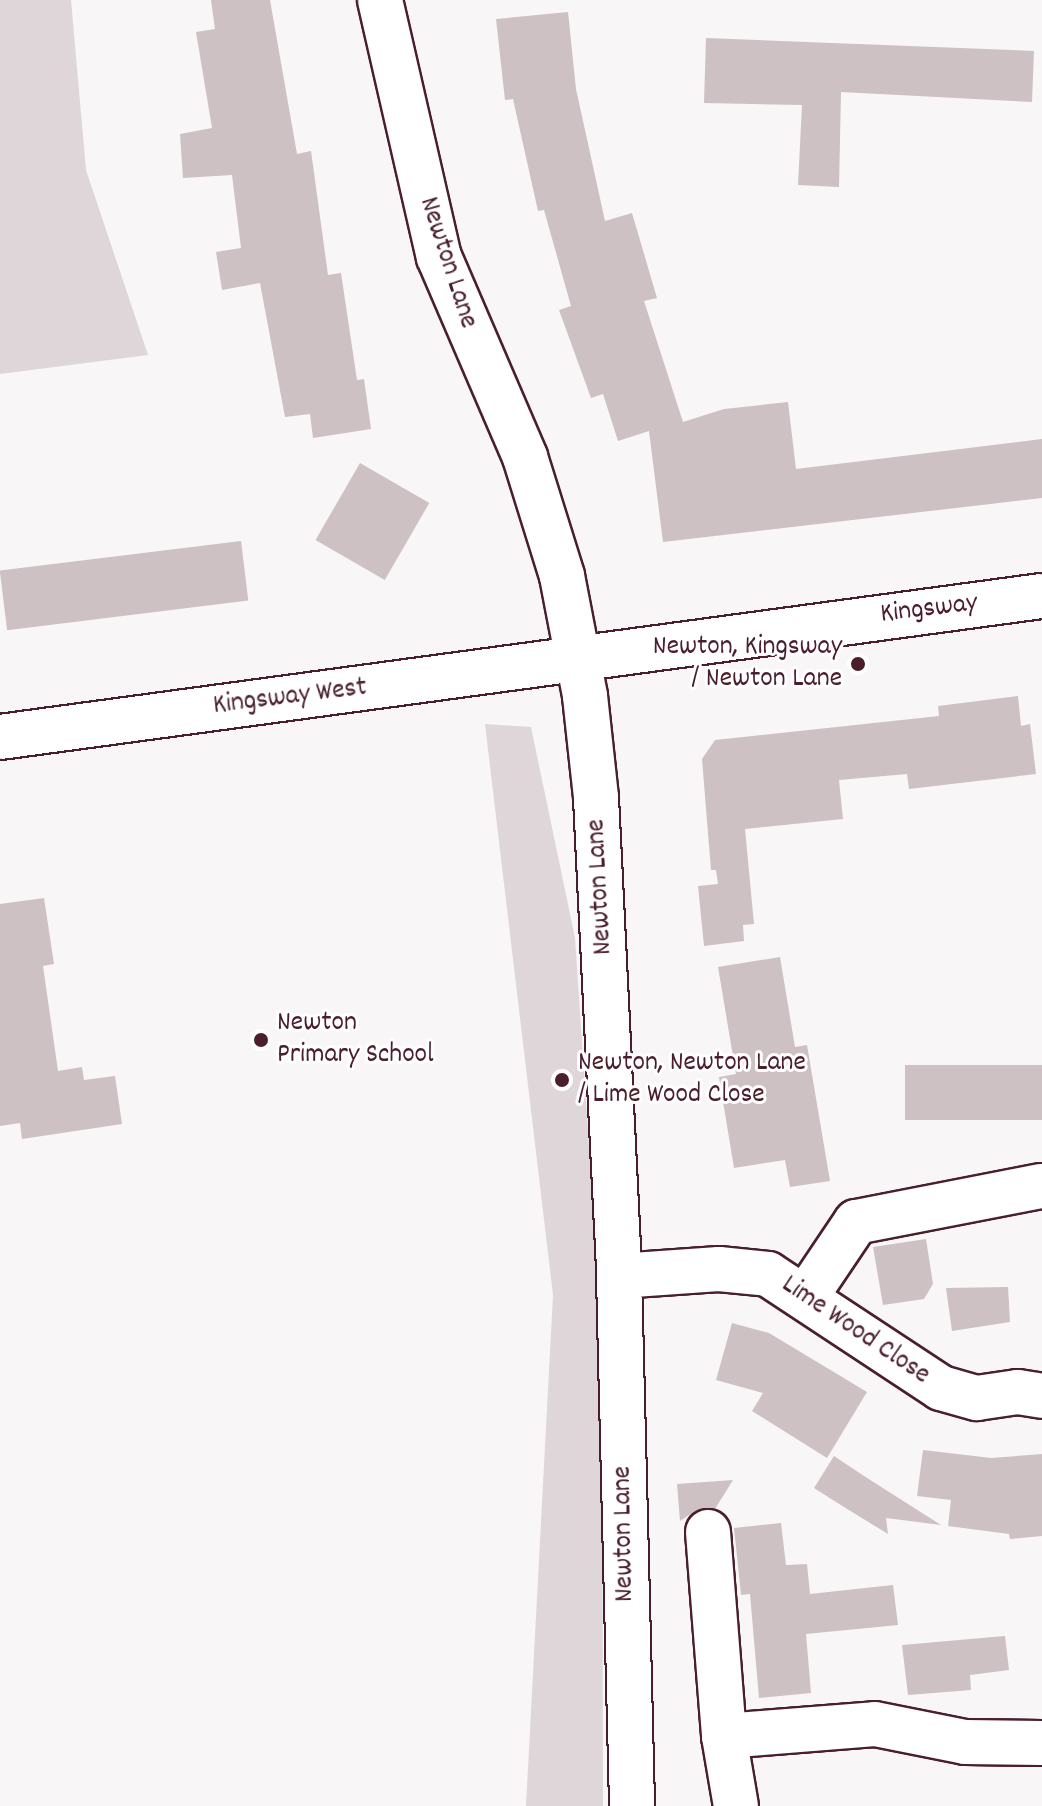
<!DOCTYPE html>
<html>
<head>
<meta charset="utf-8">
<style>
	body { margin:0 }
	#map { position:relative; width:1042px; height:1806px; overflow:hidden; background:#f8f6f7; font-family:Dekko,sans-serif }
	div>[style] { position:absolute }
	.green>* { inset:0; background:#ded6d9 }
	.building>* { inset:0; background:#cdc1c4; transform-origin:0 0 }
	.roads { filter:drop-shadow(2px 0 #4a1f2b) drop-shadow(-2px 0 #4a1f2b) drop-shadow(0 2px #4a1f2b) drop-shadow(0 -2px #4a1f2b) }
	.minor>* { height:44px; margin:-22px; padding:0 22px; transform-origin:22px; border-radius:22px; background:#fff }
	.dots>* { width:22px; height:22px; translate:-50% -50%; box-sizing:border-box; border:4px solid #fff; border-radius:50% }
	span { translate:-50% -50%; white-space:nowrap; text-align:center; line-height:1.15; -webkit-text-stroke:6px #fff; paint-order:stroke }
	.street-label { font-size:28px; color:#4a1f2b }
	.poi-label { font-size:28px; color:#4a1f2b }
	.right { translate:-100% -50%; text-align:right }
	.left { translate:0 -50%; text-align:left }
</style>
</head>
<body>
<div id="map">
	<div class="green">
		<div style="clip-path:polygon(0 0,71px 0,86px 170px,148px 355px,0 374px)"></div>
		<div style="clip-path:polygon(485px 724px,531px 727px,575px 938px,602px 1340px,603px 1806px,526px 1806px,553px 1295px)"></div>
	</div>
	<div class="building">
		<div style="clip-path:polygon(211px 0,270px 0,297px 154px,311px 151px,328px 275px,341px 273px,357px 380px,364px 379px,371px 429px,313px 438px,310px 414px,285px 417px,260px 283px,222px 290px,216px 252px,241px 248px,232px 175px,183px 178px,180px 134px,212px 128px,196px 32px,215px 29px)"></div>
		<div style="clip-path:polygon(568px 12px,576px 89px,605px 221px,632px 213px,657px 298px,644px 301px,683px 422px,724px 409px,788px 402px,796px 469px,1042px 439px,1042px 498px,663px 542px,649px 431px,618px 441px,603px 394px,591px 398px,559px 310px,571px 306px,544px 210px,538px 211px,513px 99px,505px 100px,496px 19px)"></div>
		<div style="clip-path:polygon(706px 38px,1034px 51px,1032px 102px,841px 92px,839px 187px,798px 185px,802px 105px,704px 103px)"></div>
		<div style="left:360px;top:463px;width:80px;height:89px;rotate:30deg"></div>
		<div style="left:241px;top:541px;width:60px;height:243px;rotate:83deg"></div>
		<div style="clip-path:polygon(1018px 696px,1021px 726px,1030px 724px,1036px 774px,909px 789px,907px 774px,839px 780px,843px 819px,745px 829px,754px 924px,743px 925px,744px 941px,704px 946px,698px 886px,718px 884px,716px 870px,711px 870px,702px 759px,715px 740px,939px 716px,938px 706px)"></div>
		<div style="clip-path:polygon(44px 898px,54px 964px,43px 966px,58px 1071px,82px 1067px,84px 1080px,115px 1076px,122px 1124px,22px 1139px,20px 1123px,0 1126px,0 904px)"></div>
		<div style="clip-path:polygon(780px 957px,795px 1047px,807px 1045px,830px 1181px,790px 1187px,785px 1160px,734px 1168px,719px 1077px,736px 1074px,718px 967px)"></div>
		<div style="left:1042px;top:1065px;width:55px;height:137px;rotate:90deg"></div>
		<div style="clip-path:polygon(926px 1239px,933px 1284px,924px 1299px,883px 1305px,873px 1247px)"></div>
		<div style="clip-path:polygon(1008px 1287px,1010px 1322px,952px 1331px,946px 1288px)"></div>
		<div style="clip-path:polygon(732px 1323px,769px 1333px,867px 1392px,827px 1458px,752px 1411px,763px 1393px,716px 1380px)"></div>
		<div style="clip-path:polygon(923px 1450px,991px 1458px,1042px 1454px,1042px 1536px,1010px 1539px,1009px 1534px,948px 1526px,951px 1500px,917px 1496px)"></div>
		<div style="clip-path:polygon(834px 1456px,864px 1476px,941px 1525px,886px 1518px,888px 1534px,844px 1507px,814px 1488px)"></div>
		<div style="clip-path:polygon(733px 1480px,715px 1509px,695px 1511px,680px 1521px,677px 1484px)"></div>
		<div style="clip-path:polygon(781px 1523px,786px 1565px,807px 1564px,810px 1594px,893px 1585px,898px 1625px,806px 1634px,811px 1693px,759px 1698px,750px 1594px,741px 1595px,734px 1528px)"></div>
		<div style="clip-path:polygon(1005px 1636px,1009px 1670px,970px 1675px,971px 1690px,908px 1695px,902px 1645px)"></div>
	</div>
	<div class="roads">
		<div class="minor">
			<div style="left:380px;top:0;width:264px;rotate:77.1deg"></div>
			<div style="left:439px;top:257px;width:218px;rotate:66.7deg"></div>
			<div style="left:525px;top:457px;width:125px;rotate:72.7deg"></div>
			<div style="left:562px;top:576px;width:122px;rotate:79.1deg"></div>
			<div style="left:585px;top:696px;width:103px;rotate:83.8deg"></div>
			<div style="left:596px;top:798px;width:479px;rotate:87.2deg"></div>
			<div style="left:619px;top:1276px;width:530px;rotate:88.59deg"></div>
			<div style="left:0;top:737px;width:1051px;rotate:-7.71deg"></div>
			<div style="left:619px;top:1276px;width:100px;rotate:-4deg"></div>
			<div style="left:719px;top:1269px;width:49px;rotate:5.8deg"></div>
			<div style="left:768px;top:1274px;width:207px;rotate:33.4deg"></div>
			<div style="left:941px;top:1388px;width:37px;rotate:16deg"></div>
			<div style="left:977px;top:1398px;width:41px;rotate:-8.3deg"></div>
			<div style="left:1018px;top:1392px;width:24px;rotate:9deg"></div>
			<div style="left:807px;top:1295px;width:88px;rotate:-56.1deg"></div>
			<div style="left:856px;top:1222px;width:189px;rotate:-11deg"></div>
			<div style="left:708px;top:1532px;width:205px;rotate:85.5deg"></div>
			<div style="left:724px;top:1736px;width:71px;rotate:80.3deg"></div>
			<div style="left:724px;top:1736px;width:151px;rotate:-4.5deg"></div>
			<div style="left:875px;top:1724px;width:92px;rotate:11.3deg"></div>
			<div style="left:965px;top:1742px;width:77px;rotate:0.7deg"></div>
		</div>
	</div>
	<div class="dots">
		<div style="left:858px;top:664px;background:#4a1f2b"></div>
		<div style="left:261px;top:1040px;background:#4a1f2b"></div>
		<div style="left:562px;top:1080px;background:#4a1f2b"></div>
	</div>
	<div class="street-label">
		<span style="left:447px;top:263px;rotate:72deg">Newton Lane</span>
		<span style="left:929px;top:610px;rotate:-7deg">Kingsway</span>
		<span style="left:290px;top:698px;rotate:-7deg">Kingsway West</span>
		<span style="left:601px;top:887px;rotate:-93deg">Newton Lane</span>
		<span style="left:855px;top:1331px;rotate:34deg">Lime Wood Close</span>
		<span style="left:625px;top:1534px;rotate:-91deg">Newton Lane</span>
	</div>
	<div class="poi-label">
		<span class="right" style="left:842px;top:664px">Newton, Kingsway<br>/ Newton Lane</span>
		<span class="left" style="left:277px;top:1040px">Newton<br>Primary School</span>
		<span class="left" style="left:578px;top:1080px">Newton, Newton Lane<br>/ Lime Wood Close</span>
	</div>
</div>
</body>
</html>
